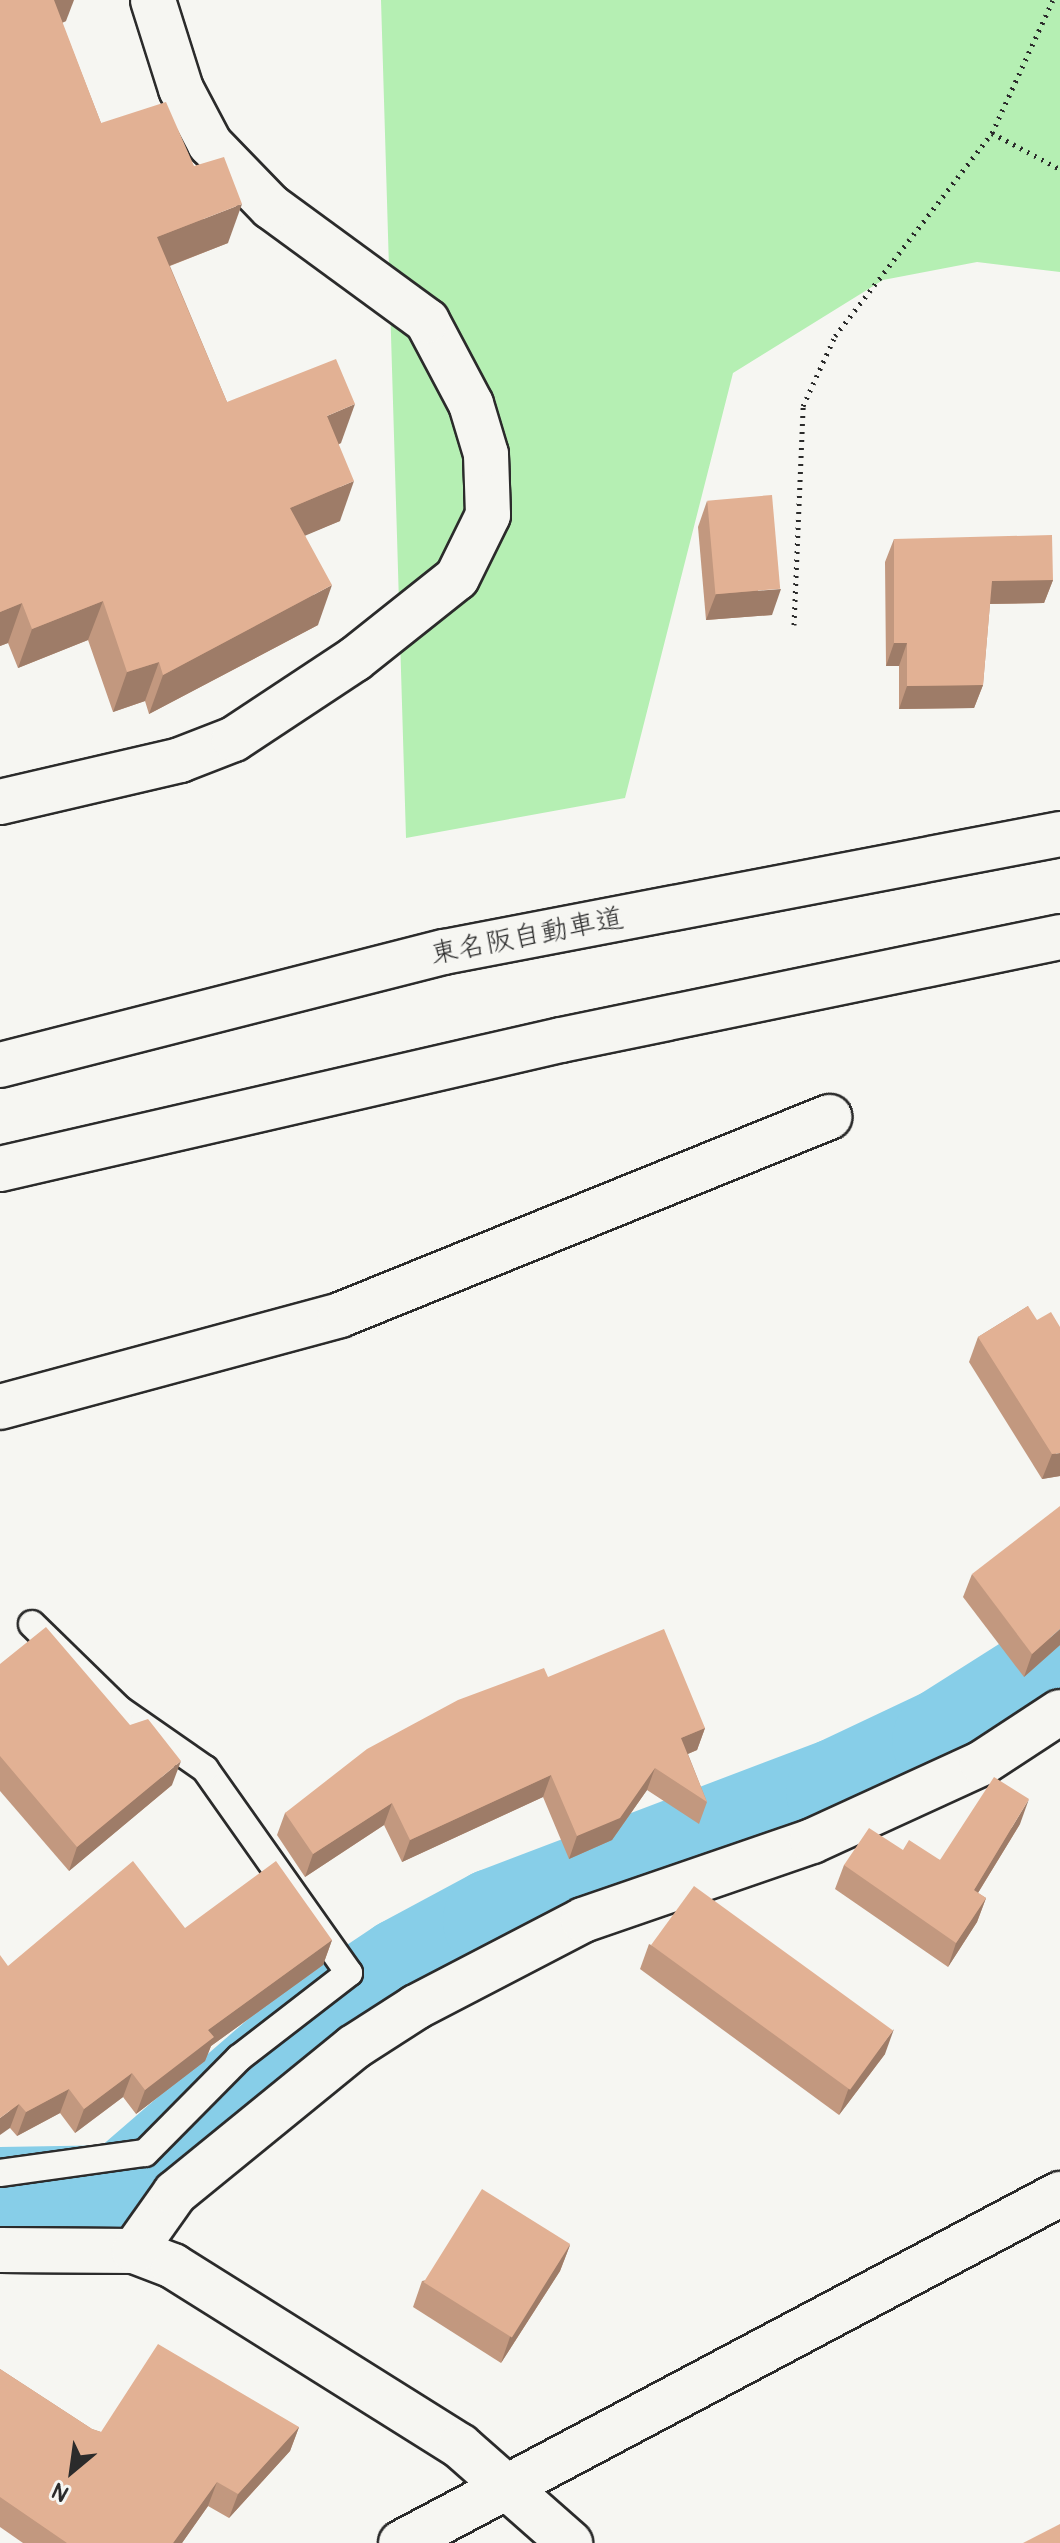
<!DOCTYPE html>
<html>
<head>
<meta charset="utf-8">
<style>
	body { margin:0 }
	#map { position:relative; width:1060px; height:2543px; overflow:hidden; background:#f6f6f2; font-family:Pangolin,"Klee One",sans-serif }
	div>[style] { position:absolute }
	.green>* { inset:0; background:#b5efb3 }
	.river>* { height:106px; margin:-53px; padding:0 53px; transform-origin:53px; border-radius:53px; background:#87cee8 }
	.path>* { height:5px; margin-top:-2.5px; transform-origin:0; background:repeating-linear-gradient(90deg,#2b2b2b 0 2px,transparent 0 8px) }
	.roads { filter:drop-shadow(2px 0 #2b2b2b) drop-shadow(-2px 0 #2b2b2b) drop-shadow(0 2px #2b2b2b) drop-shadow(0 -2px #2b2b2b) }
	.lane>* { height:26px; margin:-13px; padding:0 13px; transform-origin:13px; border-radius:13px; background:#f6f6f2 }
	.street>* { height:44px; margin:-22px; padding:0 22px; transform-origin:22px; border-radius:22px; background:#f6f6f2 }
	.secondary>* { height:44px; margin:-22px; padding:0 22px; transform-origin:22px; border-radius:22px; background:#f6f6f2 }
	.highway>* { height:44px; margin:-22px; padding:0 22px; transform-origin:22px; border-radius:22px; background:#f6f6f2 }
	.wall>* { inset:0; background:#c2987f }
	.shaded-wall>* { inset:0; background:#9e7c68 }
	.building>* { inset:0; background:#e2b194; transform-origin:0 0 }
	span { translate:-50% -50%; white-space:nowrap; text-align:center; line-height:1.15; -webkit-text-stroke:6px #f6f6f2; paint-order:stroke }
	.street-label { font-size:28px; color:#2b2b2b }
	.north { position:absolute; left:32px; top:2431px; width:80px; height:80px; -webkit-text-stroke:6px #f6f6f2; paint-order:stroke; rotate:209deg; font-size:22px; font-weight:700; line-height:32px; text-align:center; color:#2b2b2b }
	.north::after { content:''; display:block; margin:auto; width:28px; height:36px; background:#2b2b2b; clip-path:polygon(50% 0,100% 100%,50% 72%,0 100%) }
</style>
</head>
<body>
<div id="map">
	<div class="green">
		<div style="clip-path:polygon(381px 0,1060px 0,1060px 272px,977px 262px,883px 280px,733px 373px,625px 798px,406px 838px)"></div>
	</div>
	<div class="river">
		<div style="left:0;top:2200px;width:122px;rotate:-0.9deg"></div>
		<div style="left:122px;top:2198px;width:263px;rotate:-40.8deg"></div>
		<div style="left:321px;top:2026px;width:101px;rotate:-33.7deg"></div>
		<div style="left:405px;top:1970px;width:103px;rotate:-28.3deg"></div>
		<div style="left:496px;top:1921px;width:367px;rotate:-20.8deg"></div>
		<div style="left:839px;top:1791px;width:117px;rotate:-25.3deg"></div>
		<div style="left:945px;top:1741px;width:136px;rotate:-32.4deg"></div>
	</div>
	<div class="path">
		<div style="left:992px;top:133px;width:77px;rotate:27.9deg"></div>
		<div style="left:794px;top:625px;width:219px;rotate:-87.6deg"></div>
		<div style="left:803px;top:406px;width:77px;rotate:-65.4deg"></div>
		<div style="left:835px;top:336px;width:257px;rotate:-52.3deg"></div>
		<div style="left:992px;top:133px;width:146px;rotate:-65.4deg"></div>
	</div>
	<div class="roads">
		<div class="lane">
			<div style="left:0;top:2173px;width:146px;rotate:-7.9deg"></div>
			<div style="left:145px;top:2153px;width:134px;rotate:-45.3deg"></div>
			<div style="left:239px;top:2058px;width:139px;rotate:-37.7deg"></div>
			<div style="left:349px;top:1973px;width:250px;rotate:-125.2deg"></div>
			<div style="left:205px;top:1769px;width:103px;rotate:-145.2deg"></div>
			<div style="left:120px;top:1710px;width:123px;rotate:-135.7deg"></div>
		</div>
		<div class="street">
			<div style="left:0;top:802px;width:185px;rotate:-13.1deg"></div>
			<div style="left:180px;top:760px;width:58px;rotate:-21.3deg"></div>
			<div style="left:234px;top:739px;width:145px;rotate:-33.5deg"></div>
			<div style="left:355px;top:659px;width:130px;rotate:-38.5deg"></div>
			<div style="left:457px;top:578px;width:70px;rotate:-63.8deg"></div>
			<div style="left:488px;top:515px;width:61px;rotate:-91.9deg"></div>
			<div style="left:486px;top:454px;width:52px;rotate:-106.7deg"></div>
			<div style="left:471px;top:404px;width:94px;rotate:-117.9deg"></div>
			<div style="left:427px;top:321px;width:193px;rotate:-143.8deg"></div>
			<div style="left:271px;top:207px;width:88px;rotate:-134.1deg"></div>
			<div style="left:210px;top:144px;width:62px;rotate:-117.8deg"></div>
			<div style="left:181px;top:89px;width:93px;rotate:-107.5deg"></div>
			<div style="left:0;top:1407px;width:352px;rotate:-15.1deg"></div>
			<div style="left:340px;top:1315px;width:528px;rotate:-22.04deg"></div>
			<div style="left:0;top:2250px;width:134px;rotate:0.4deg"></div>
			<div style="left:134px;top:2251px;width:42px;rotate:21deg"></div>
			<div style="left:173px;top:2266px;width:339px;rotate:32.1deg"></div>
			<div style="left:460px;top:2446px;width:147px;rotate:41.4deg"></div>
			<div style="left:134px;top:2251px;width:71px;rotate:-54.7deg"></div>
			<div style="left:175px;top:2193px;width:231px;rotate:-39.2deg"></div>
			<div style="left:354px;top:2047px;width:74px;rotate:-32.8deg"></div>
			<div style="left:416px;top:2007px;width:188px;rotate:-27.5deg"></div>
			<div style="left:583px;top:1920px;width:242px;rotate:-19deg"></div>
			<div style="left:812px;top:1841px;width:187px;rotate:-24.6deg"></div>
			<div style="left:982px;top:1763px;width:93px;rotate:-33.2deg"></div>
		</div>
		<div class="secondary">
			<div style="left:401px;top:2543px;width:746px;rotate:-27.91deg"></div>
		</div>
		<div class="highway">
			<div style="left:0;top:1065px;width:458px;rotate:-14.3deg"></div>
			<div style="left:444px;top:952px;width:627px;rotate:-10.84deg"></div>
			<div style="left:0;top:1169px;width:576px;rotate:-12.95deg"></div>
			<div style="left:561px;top:1040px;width:510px;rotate:-11.66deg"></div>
		</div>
	</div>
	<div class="wall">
		<div style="clip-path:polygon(0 0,66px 21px,62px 23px,101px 123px,228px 243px,170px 266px,227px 402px,341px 443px,339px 444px,340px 521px,305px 535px,318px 625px,149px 714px,145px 701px,113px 712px,88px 640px,18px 668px,8px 643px,0 646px)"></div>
		<div style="clip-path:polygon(707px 501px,772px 615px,706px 620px,698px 527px)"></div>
		<div style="clip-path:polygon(894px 539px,1053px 580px,1044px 603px,990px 604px,983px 685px,974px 708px,899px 709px,899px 666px,886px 666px,885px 562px)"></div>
		<div style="clip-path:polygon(1028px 1306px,1060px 1476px,1042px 1479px,969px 1362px,978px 1337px)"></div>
		<div style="clip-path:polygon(972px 1574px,1060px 1645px,1024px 1677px,963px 1597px)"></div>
		<div style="clip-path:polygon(0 1664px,172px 1785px,69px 1871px,0 1791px)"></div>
		<div style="clip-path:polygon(548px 1677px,705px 1728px,697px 1750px,688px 1754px,707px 1802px,699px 1824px,647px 1790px,612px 1840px,569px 1859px,543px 1797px,402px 1862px,384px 1825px,305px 1877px,277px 1835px,285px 1813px)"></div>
		<div style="clip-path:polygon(1020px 1824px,978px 1893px,986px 1898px,977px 1922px,948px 1967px,835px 1889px,844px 1865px,903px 1850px,940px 1860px)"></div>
		<div style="clip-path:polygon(185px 1928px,332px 1940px,323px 1965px,211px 2046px,205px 2061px,136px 2114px,123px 2097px,75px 2133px,60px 2113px,17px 2136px,10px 2128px,8px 1966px)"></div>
		<div style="clip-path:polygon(649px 1944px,885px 2054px,839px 2115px,640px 1969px)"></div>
		<div style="clip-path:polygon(570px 2245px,560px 2271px,501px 2363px,413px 2307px,422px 2281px)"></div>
		<div style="clip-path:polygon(0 2369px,92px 2429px,101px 2432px,299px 2427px,290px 2451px,229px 2518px,208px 2506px,182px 2543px,23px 2543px,0 2527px)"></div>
	</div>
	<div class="shaded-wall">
		<div style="clip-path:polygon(49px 0,74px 0,66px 21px,37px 33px)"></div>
		<div style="clip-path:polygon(242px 204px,228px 243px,143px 276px,157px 237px)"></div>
		<div style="clip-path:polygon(355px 404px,341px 443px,313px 455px,327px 416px)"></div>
		<div style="clip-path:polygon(354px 481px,340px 521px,276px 548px,290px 508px)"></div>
		<div style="clip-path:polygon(1053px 580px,1044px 603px,983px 604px,992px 581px)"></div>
		<div style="clip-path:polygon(332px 585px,318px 625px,149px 714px,163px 675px)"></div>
		<div style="clip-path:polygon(781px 589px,772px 615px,706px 620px,716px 594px)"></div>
		<div style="clip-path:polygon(103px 601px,88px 640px,18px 668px,32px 629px)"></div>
		<div style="clip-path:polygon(22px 603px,8px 643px,0 646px,0 612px)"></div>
		<div style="clip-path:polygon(894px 643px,907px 643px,899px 666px,886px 666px)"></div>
		<div style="clip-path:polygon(159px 662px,145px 701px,113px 712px,127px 672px)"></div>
		<div style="clip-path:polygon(983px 685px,974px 708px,899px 709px,907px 686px)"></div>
		<div style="clip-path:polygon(1060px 1453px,1060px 1476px,1042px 1479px,1052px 1454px)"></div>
		<div style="clip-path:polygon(1060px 1629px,1060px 1645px,1024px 1677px,1032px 1654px)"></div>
		<div style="clip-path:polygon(705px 1728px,697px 1750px,673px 1760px,681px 1738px)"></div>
		<div style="clip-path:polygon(181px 1761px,172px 1785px,69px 1871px,77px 1847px)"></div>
		<div style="clip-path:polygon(655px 1768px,647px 1790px,612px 1840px,569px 1859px,577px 1836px)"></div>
		<div style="clip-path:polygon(551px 1775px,543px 1797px,402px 1862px,410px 1840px)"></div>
		<div style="clip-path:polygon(1029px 1799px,1020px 1824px,965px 1914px,974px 1890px)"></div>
		<div style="clip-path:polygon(392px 1803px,384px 1825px,305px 1877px,313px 1854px)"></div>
		<div style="clip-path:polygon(986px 1898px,977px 1922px,948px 1967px,956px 1943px)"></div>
		<div style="clip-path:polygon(332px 1940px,323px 1965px,211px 2046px,205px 2061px,136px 2114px,145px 2090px,208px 2030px)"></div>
		<div style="clip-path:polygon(894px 2029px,885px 2054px,839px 2115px,848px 2090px)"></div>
		<div style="clip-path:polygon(132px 2073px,123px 2097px,75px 2133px,84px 2109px)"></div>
		<div style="clip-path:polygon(69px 2089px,60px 2113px,17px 2136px,26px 2112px)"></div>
		<div style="clip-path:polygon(19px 2104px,10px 2128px,0 2135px,0 2118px)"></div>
		<div style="clip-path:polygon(570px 2245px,560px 2271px,501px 2363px,510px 2337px)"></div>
		<div style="clip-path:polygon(299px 2427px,290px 2451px,229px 2518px,238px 2494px)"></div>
		<div style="clip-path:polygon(217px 2482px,208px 2506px,182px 2543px,173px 2543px)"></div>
	</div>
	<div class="building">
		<div style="clip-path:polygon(0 0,54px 0,101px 123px,166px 102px,194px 166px,224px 157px,242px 204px,157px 237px,227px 402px,336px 359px,355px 404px,327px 416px,354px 481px,290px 508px,332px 585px,163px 675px,159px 662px,127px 672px,103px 601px,32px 629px,22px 603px,0 612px)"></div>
		<div style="left:772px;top:495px;width:94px;height:65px;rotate:85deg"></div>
		<div style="clip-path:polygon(1052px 535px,1053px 580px,992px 581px,983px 685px,907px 686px,907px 643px,894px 643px,894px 539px)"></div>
		<div style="clip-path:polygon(1028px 1306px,1037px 1320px,1051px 1312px,1060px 1327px,1060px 1453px,1052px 1454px,978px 1337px)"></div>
		<div style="clip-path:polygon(1060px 1506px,1060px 1629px,1032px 1654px,972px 1574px)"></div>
		<div style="clip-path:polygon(46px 1627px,130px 1725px,148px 1719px,181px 1761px,77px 1847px,0 1756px,0 1664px)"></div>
		<div style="clip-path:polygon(664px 1629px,705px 1728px,681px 1738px,707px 1802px,655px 1768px,620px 1818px,577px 1836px,551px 1775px,410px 1840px,392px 1803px,313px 1854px,285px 1813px,367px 1749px,458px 1700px,544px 1668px,548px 1677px)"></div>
		<div style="clip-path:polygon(994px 1777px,1029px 1799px,974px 1890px,986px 1898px,956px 1943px,844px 1865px,869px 1828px,903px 1850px,909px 1840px,940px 1860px)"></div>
		<div style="clip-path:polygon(133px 1861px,185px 1928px,276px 1861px,332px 1940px,208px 2030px,214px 2037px,145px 2090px,132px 2073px,84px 2109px,69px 2089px,26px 2112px,19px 2104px,0 2118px,0 1955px,8px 1966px)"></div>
		<div style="left:694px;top:1886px;width:246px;height:73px;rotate:36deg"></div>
		<div style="left:482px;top:2189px;width:104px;height:110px;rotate:32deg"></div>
		<div style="clip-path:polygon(158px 2344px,299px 2427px,238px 2494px,217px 2482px,173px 2543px,67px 2543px,0 2497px,0 2369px,92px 2429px,101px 2432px)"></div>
		<div style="clip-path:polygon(1060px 2524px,1060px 2543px,1023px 2543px)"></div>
	</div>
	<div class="street-label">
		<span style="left:527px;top:937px;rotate:-11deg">東名阪自動車道</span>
	</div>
	<div class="north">N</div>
</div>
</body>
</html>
